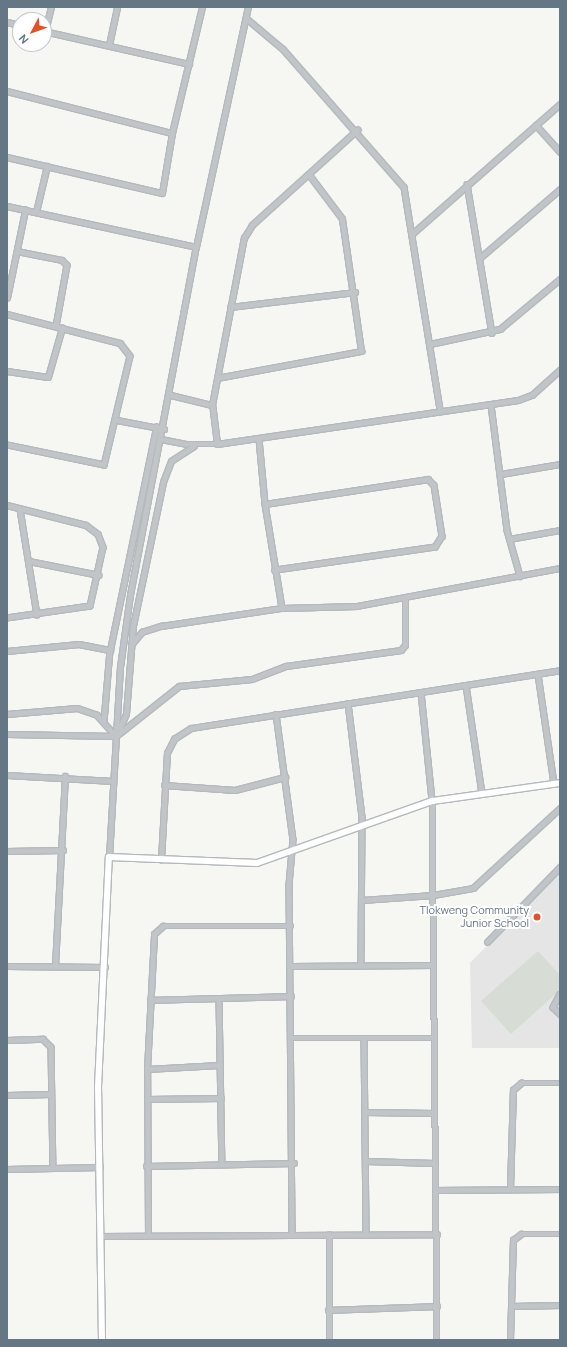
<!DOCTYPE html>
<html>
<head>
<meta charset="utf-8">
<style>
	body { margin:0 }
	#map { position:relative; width:567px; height:1347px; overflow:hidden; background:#f6f6f3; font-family:Manrope,sans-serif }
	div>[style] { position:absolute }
	.built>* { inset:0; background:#e4e5e4 }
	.green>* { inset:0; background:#d7ddd4 }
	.roads { filter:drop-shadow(1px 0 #b3b9bd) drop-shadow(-1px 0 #b3b9bd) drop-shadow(0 1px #b3b9bd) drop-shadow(0 -1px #b3b9bd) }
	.street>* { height:4.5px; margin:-2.25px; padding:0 2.25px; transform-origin:2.25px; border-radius:2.25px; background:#c1c5c8 }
	.secondary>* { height:6px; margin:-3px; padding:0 3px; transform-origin:3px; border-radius:3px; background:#fff }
	.dots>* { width:11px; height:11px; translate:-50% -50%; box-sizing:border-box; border:2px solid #fff; border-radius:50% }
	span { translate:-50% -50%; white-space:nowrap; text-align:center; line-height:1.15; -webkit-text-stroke:4px #fff; paint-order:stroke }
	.poi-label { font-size:11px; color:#657684 }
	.right { translate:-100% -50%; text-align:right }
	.frame { position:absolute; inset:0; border:8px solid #657684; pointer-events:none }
	.north { position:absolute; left:12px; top:12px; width:40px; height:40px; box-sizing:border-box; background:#fff; border:1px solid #c1c8ce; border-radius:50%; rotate:229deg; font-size:11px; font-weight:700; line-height:16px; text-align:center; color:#657684 }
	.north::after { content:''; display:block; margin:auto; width:14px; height:18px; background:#e35226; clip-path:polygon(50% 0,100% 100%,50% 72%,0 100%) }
</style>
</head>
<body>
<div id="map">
	<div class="built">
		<div style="clip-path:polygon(560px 872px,560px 1048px,472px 1048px,470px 963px)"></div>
	</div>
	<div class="green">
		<div style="clip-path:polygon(538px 951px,560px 975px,560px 990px,511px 1034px,481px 1001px)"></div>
	</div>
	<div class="roads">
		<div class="street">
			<div style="left:246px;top:18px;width:48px;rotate:40deg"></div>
			<div style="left:283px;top:49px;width:184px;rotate:48.8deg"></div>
			<div style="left:404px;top:187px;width:226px;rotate:80.8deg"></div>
			<div style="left:7px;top:22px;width:13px;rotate:13deg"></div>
			<div style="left:44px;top:31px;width:149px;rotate:12.8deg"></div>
			<div style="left:45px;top:31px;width:25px;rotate:-76deg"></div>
			<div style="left:109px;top:45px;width:39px;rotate:-78deg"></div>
			<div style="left:7px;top:91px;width:170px;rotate:14.3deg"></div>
			<div style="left:172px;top:133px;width:130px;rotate:-76.6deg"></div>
			<div style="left:536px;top:125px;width:36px;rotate:48deg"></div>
			<div style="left:7px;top:157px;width:159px;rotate:13.1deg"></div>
			<div style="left:162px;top:193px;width:61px;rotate:-80.5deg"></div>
			<div style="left:467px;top:184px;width:151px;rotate:80.5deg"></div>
			<div style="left:7px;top:206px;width:193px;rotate:12.2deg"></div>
			<div style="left:36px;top:212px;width:47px;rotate:-76.6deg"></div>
			<div style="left:412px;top:234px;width:197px;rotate:-41.3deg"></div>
			<div style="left:17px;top:251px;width:46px;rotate:11.3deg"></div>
			<div style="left:62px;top:260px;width:7px;rotate:45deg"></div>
			<div style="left:67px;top:265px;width:62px;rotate:100.2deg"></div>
			<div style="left:481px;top:257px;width:104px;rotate:-40.7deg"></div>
			<div style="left:7px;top:298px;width:90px;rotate:-78.4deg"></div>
			<div style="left:230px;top:307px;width:126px;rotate:-6.8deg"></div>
			<div style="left:7px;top:314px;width:117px;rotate:14.4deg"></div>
			<div style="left:120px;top:343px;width:16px;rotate:52deg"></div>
			<div style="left:130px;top:356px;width:112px;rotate:103.4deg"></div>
			<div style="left:104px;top:465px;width:99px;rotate:-168.3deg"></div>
			<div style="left:430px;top:344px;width:72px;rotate:-12.1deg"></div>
			<div style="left:500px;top:329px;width:78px;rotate:-39.8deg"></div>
			<div style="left:7px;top:371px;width:41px;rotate:8.3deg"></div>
			<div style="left:48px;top:377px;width:51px;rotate:-74.1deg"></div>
			<div style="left:217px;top:378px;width:147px;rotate:-10.6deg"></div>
			<div style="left:361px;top:351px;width:133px;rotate:-98.2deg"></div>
			<div style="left:342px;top:219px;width:55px;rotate:-126.9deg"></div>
			<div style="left:171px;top:395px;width:42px;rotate:13.7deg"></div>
			<div style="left:491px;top:405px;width:126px;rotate:82.7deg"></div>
			<div style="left:507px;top:530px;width:48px;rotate:74.2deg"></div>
			<div style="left:117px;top:420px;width:48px;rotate:10.8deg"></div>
			<div style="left:161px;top:439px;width:25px;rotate:11deg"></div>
			<div style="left:186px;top:444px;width:31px"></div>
			<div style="left:217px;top:444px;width:304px;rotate:-8.3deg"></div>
			<div style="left:518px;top:400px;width:15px;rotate:-20deg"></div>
			<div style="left:532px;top:395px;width:38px;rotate:-42deg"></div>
			<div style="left:259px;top:439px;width:65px;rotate:84.7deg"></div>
			<div style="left:265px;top:504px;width:105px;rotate:80.7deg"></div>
			<div style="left:217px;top:444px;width:39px;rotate:-97deg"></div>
			<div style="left:212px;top:405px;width:170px;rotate:-79.2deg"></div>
			<div style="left:244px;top:238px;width:15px;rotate:-58deg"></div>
			<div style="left:252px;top:225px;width:142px;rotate:-42.1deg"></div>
			<div style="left:501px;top:474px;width:60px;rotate:-9.6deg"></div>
			<div style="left:265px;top:504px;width:165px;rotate:-8.7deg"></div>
			<div style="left:428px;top:479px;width:8px;rotate:45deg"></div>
			<div style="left:434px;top:485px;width:52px;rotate:81.1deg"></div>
			<div style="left:442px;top:536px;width:13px;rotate:122deg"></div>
			<div style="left:435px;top:547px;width:162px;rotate:171.8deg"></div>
			<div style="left:7px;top:505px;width:81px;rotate:14.2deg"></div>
			<div style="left:86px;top:525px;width:15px;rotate:37deg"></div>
			<div style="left:98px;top:534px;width:14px;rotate:69deg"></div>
			<div style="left:103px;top:547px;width:60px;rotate:102.4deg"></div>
			<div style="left:90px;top:606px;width:84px;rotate:171.8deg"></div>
			<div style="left:20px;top:509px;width:107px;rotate:80.9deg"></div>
			<div style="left:509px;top:539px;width:52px;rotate:-10deg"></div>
			<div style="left:29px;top:561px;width:71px;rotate:11.3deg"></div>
			<div style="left:131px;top:645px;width:17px;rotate:-50deg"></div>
			<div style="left:142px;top:632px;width:20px;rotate:-18deg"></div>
			<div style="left:161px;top:626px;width:122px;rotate:-8.5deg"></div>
			<div style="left:282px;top:608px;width:75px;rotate:-1.5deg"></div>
			<div style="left:357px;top:606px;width:207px;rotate:-10.6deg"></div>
			<div style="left:110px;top:650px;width:228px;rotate:-78.3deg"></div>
			<div style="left:7px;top:651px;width:72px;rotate:-5.6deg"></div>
			<div style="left:79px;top:644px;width:32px;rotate:11deg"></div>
			<div style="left:110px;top:650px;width:71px;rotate:94.8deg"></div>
			<div style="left:538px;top:674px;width:111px;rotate:81.7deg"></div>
			<div style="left:466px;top:685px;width:110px;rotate:81.6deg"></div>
			<div style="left:421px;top:692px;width:110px;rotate:84.2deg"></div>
			<div style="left:432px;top:801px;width:539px;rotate:89.47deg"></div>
			<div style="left:348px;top:703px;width:115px;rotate:83deg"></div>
			<div style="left:362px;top:817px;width:148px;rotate:90.4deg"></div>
			<div style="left:7px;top:714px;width:70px;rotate:-4.9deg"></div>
			<div style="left:77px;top:708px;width:21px;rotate:19deg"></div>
			<div style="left:97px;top:715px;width:28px;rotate:48deg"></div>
			<div style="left:276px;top:714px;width:126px;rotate:82.3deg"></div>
			<div style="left:293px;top:839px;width:46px;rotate:95deg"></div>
			<div style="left:289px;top:885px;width:350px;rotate:89.5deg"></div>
			<div style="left:120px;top:728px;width:15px;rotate:-67deg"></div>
			<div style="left:126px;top:714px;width:88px;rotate:-85.5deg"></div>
			<div style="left:133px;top:626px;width:147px;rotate:-78.2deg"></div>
			<div style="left:163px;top:482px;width:22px;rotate:-69deg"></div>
			<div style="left:171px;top:461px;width:27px;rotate:-33deg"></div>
			<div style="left:7px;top:734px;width:109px;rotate:1.1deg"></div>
			<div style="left:116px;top:736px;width:80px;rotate:-38.4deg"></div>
			<div style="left:179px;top:686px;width:73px;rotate:-5.5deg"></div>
			<div style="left:252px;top:679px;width:36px;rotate:-21deg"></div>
			<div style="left:286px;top:666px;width:116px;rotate:-7.9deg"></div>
			<div style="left:401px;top:650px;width:6px;rotate:-51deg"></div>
			<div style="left:405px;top:645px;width:46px;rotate:-90deg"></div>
			<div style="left:7px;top:775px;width:106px;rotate:3.2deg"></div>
			<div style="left:164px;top:785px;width:71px;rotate:4deg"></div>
			<div style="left:235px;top:790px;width:52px;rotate:-14.6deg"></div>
			<div style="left:7px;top:851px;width:56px;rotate:-1deg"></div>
			<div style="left:109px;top:857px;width:190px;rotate:-86.7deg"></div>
			<div style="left:120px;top:667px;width:73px;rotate:-82.1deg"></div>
			<div style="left:130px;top:595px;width:354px;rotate:-79.3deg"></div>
			<div style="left:196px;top:247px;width:246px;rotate:-77.8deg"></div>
			<div style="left:161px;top:860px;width:107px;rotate:-86.8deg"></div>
			<div style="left:167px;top:753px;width:16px;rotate:-63deg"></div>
			<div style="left:174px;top:739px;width:20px;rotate:-33deg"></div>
			<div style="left:191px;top:728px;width:374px;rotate:-8.9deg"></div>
			<div style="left:362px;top:900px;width:71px;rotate:-4deg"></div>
			<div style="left:433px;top:895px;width:41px;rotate:-9.9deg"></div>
			<div style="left:473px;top:888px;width:118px;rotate:-42.6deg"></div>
			<div style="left:487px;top:942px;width:105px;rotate:-45.8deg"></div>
			<div style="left:7px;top:966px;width:98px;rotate:0.6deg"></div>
			<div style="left:55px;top:966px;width:190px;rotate:-87deg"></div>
			<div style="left:292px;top:966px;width:141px;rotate:-0.4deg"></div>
			<div style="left:560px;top:994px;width:15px;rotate:118deg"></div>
			<div style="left:553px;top:1007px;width:10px;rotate:45deg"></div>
			<div style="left:219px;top:999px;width:164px;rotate:89deg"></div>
			<div style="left:150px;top:1000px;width:141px;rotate:-1.6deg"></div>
			<div style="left:292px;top:1038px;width:141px"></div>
			<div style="left:364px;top:1038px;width:196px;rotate:89.4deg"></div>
			<div style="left:7px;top:1040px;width:36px;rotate:-2deg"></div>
			<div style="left:43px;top:1039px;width:11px;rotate:45deg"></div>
			<div style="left:51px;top:1047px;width:121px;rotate:89.1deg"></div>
			<div style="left:147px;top:1069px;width:72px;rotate:-3.2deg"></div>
			<div style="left:7px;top:1095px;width:44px;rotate:-1.3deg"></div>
			<div style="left:147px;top:1099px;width:74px;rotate:-0.8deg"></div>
			<div style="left:365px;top:1112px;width:69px;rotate:0.8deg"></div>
			<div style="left:366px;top:1161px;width:69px;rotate:1.7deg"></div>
			<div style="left:146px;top:1166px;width:148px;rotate:-1.2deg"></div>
			<div style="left:7px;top:1169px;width:93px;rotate:-1.2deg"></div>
			<div style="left:510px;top:1189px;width:99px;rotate:-88.3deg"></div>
			<div style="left:513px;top:1090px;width:11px;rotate:-41deg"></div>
			<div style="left:521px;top:1083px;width:39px"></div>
			<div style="left:436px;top:1190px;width:124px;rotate:-0.5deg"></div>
			<div style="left:148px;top:1235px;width:166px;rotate:-90.3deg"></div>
			<div style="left:147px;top:1069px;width:135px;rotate:-87deg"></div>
			<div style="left:154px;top:934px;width:12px;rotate:-42deg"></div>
			<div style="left:163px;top:926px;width:128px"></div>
			<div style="left:100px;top:1236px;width:337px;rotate:-0.3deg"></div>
			<div style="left:511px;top:1306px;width:49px;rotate:-1.2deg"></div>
			<div style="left:328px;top:1310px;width:109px;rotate:-2.1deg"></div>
			<div style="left:329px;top:1340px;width:105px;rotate:-90deg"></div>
			<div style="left:510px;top:1340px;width:100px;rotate:-88.3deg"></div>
			<div style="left:513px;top:1240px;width:10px;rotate:-37deg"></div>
			<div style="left:521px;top:1234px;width:39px"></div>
		</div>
		<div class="secondary">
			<div style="left:102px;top:1340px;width:253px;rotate:-90.9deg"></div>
			<div style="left:98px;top:1087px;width:230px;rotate:-87.3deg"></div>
			<div style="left:109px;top:857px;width:148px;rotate:2.3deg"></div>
			<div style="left:257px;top:863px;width:186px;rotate:-19.5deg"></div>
			<div style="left:432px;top:801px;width:129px;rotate:-8deg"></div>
		</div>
	</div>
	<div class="dots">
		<div style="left:537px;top:917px;background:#e35226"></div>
	</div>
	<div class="poi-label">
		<span class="right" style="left:529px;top:917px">Tlokweng Community<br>Junior School</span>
	</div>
	<div class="frame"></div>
	<div class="north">N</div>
</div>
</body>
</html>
